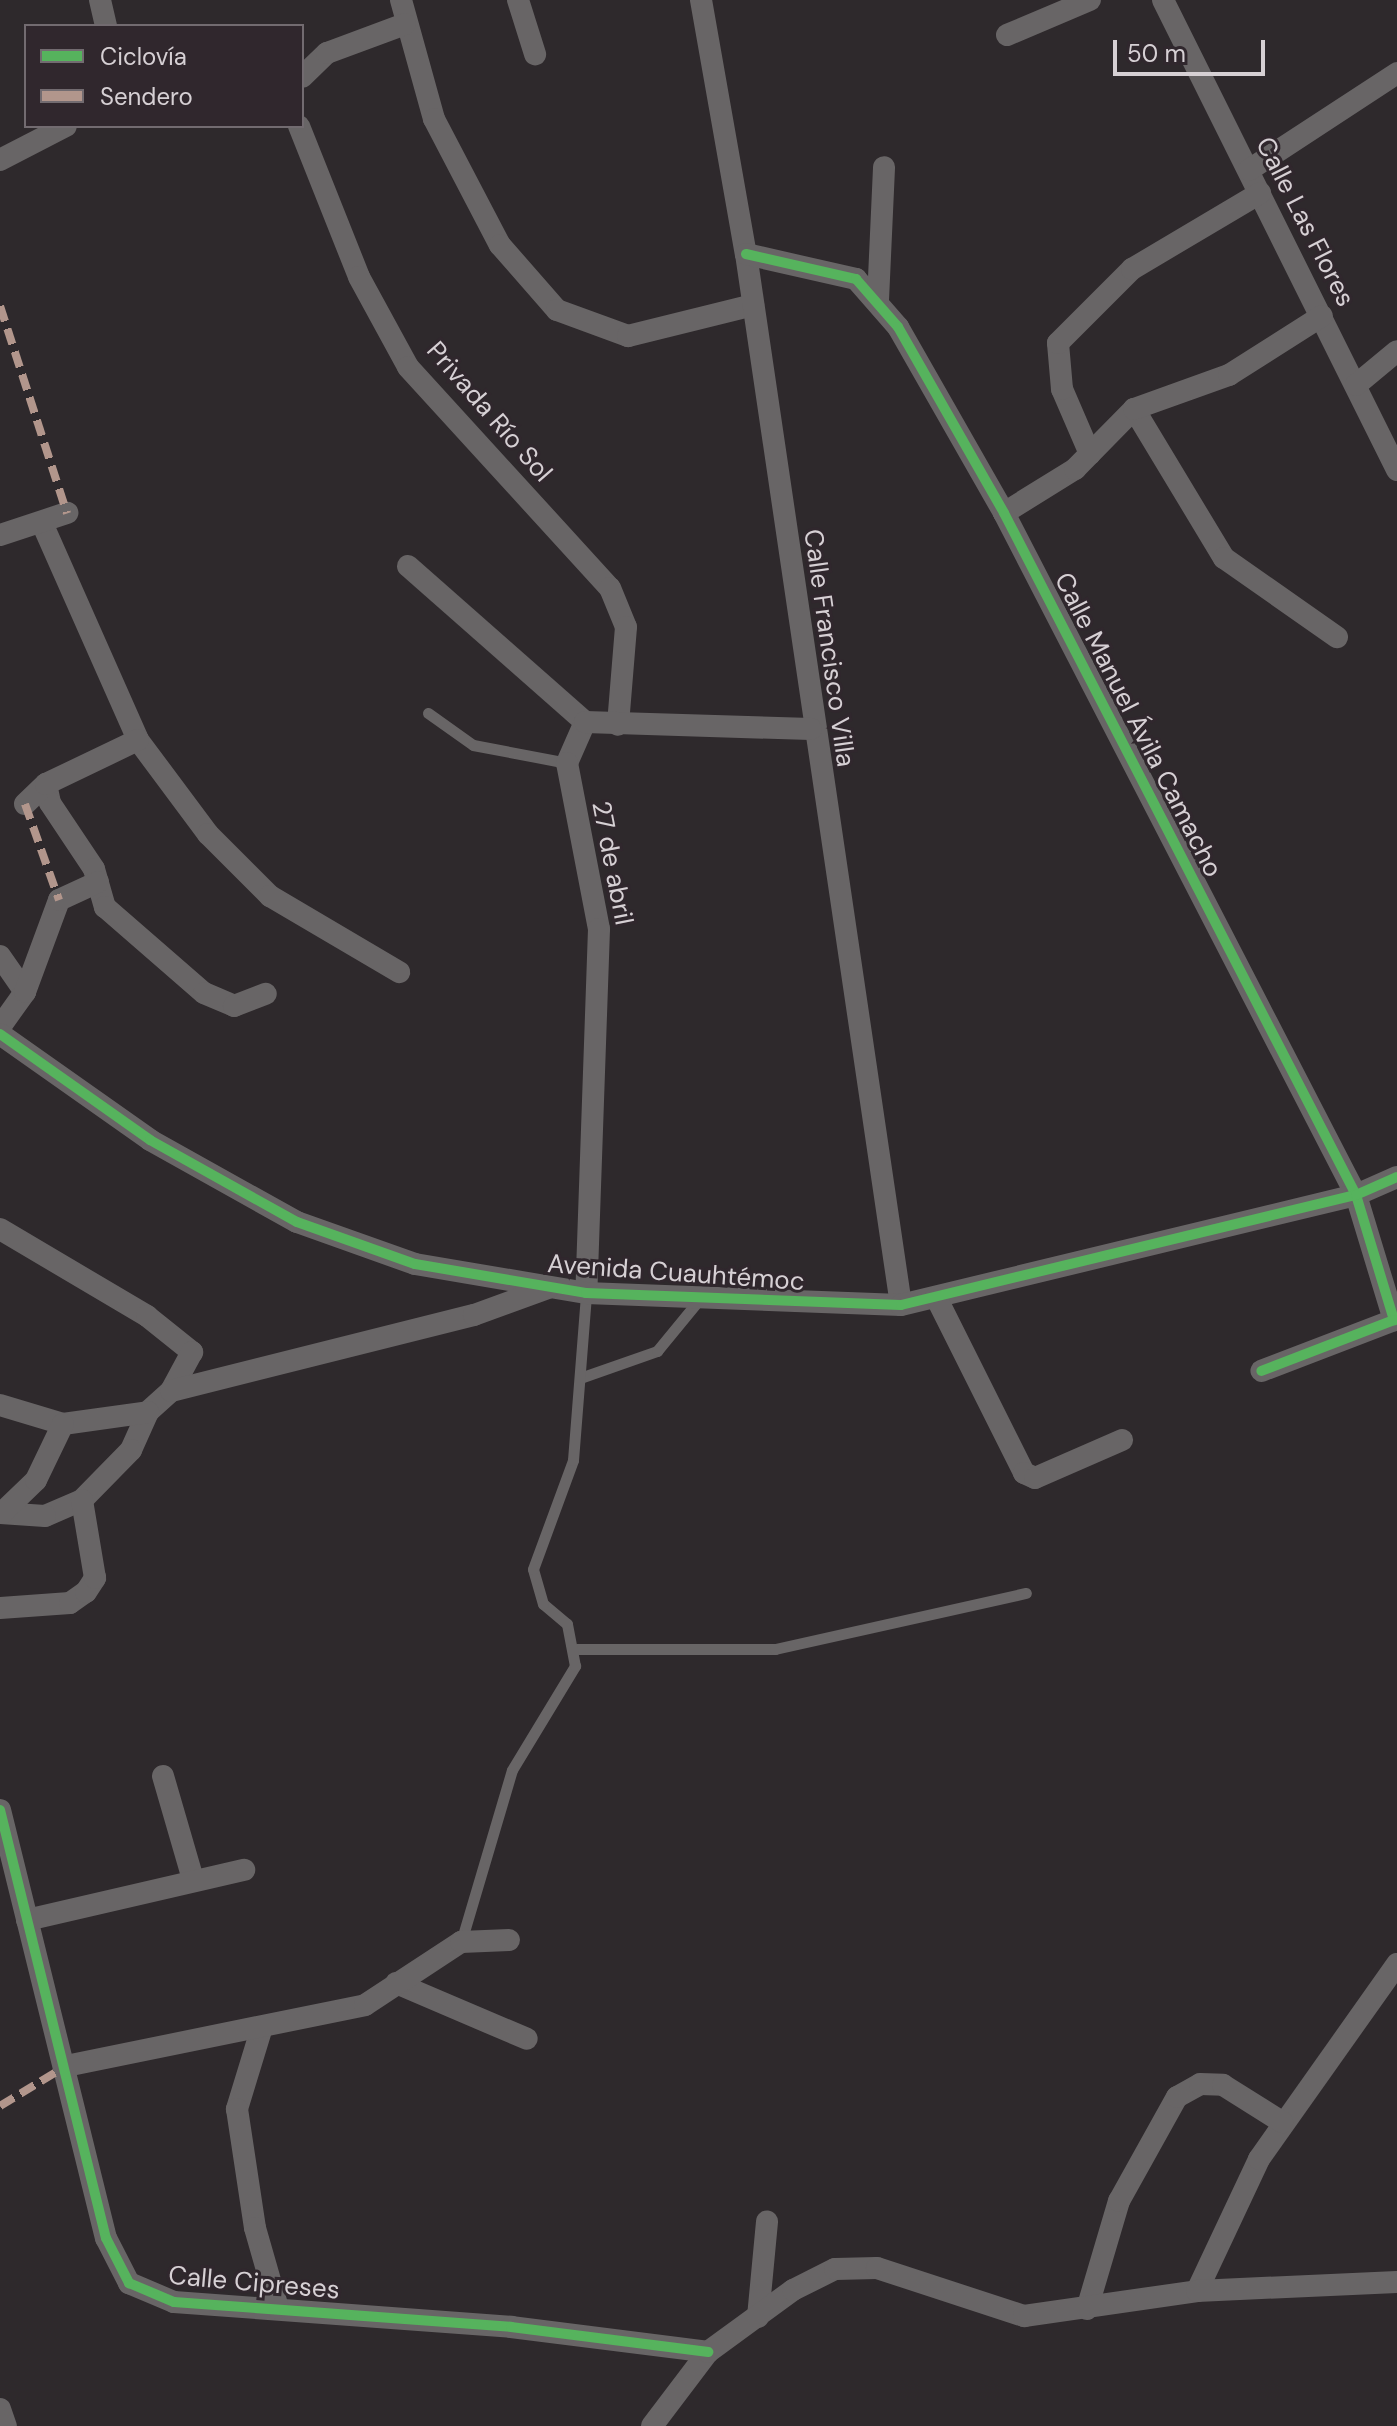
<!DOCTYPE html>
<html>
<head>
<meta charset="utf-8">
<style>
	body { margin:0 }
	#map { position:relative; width:1397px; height:2426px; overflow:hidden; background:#2e292c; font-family:"DM Sans",sans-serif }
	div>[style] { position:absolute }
	.lane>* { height:11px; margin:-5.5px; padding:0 5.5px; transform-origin:5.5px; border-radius:5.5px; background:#686566 }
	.street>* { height:22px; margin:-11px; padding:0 11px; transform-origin:11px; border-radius:11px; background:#686566 }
	.quiet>* { height:8px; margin-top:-4px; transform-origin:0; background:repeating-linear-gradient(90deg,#b2968c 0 16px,transparent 0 24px) }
	.cycleway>* { height:10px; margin:-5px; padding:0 5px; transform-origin:5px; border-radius:5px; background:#56b35d }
	span { translate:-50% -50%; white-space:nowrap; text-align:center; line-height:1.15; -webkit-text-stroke:6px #30272d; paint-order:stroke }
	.street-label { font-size:26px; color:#d6d0d4 }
	.legend { position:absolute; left:24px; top:24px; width:280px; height:104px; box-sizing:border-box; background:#30272d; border:2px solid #726b70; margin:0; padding:10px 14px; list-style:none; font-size:24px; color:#d6d0d4 }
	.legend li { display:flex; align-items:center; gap:16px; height:40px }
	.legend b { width:40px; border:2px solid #726b70 }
	.scale { position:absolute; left:1113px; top:40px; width:152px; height:36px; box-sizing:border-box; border:4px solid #d6d0d4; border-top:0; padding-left:10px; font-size:24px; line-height:28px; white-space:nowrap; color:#d6d0d4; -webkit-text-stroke:6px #30272d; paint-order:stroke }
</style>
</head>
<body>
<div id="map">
	<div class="lane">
		<div style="left:428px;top:713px;width:55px;rotate:35.4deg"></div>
		<div style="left:473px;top:745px;width:96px;rotate:10.8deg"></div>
		<div style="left:580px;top:1378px;width:82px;rotate:-19.3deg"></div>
		<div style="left:657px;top:1351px;width:65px;rotate:-50.6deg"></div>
		<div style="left:577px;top:1649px;width:198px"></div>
		<div style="left:775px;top:1649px;width:257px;rotate:-12.6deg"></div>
		<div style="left:461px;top:1942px;width:179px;rotate:-73.5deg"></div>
		<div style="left:512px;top:1770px;width:122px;rotate:-58.8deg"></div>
		<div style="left:575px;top:1666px;width:43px;rotate:-100.8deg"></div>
		<div style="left:567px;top:1624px;width:31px;rotate:-140deg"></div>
		<div style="left:543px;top:1604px;width:36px;rotate:-106deg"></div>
		<div style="left:533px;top:1569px;width:116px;rotate:-69.8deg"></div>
		<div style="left:573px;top:1460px;width:168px;rotate:-85.5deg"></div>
	</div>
	<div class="street">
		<div style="left:100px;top:0;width:27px;rotate:77deg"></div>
		<div style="left:401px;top:0;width:123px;rotate:74.5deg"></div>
		<div style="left:434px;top:119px;width:142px;rotate:62.4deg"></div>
		<div style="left:500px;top:245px;width:86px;rotate:48.8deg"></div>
		<div style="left:557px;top:310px;width:76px;rotate:20.1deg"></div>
		<div style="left:628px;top:336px;width:129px;rotate:-13.9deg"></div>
		<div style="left:518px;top:0;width:57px;rotate:72.5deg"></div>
		<div style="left:701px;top:0;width:258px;rotate:80deg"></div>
		<div style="left:746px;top:254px;width:1062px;rotate:81.61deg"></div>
		<div style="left:1163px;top:0;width:525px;rotate:63.53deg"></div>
		<div style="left:1007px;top:35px;width:90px;rotate:-22.9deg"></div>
		<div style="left:302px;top:77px;width:35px;rotate:-44deg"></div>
		<div style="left:327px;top:53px;width:83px;rotate:-20.4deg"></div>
		<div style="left:299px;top:126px;width:162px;rotate:68.3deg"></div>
		<div style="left:359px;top:277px;width:102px;rotate:61.4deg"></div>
		<div style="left:408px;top:367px;width:299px;rotate:47.6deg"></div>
		<div style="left:610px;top:588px;width:42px;rotate:67.7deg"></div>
		<div style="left:626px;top:627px;width:98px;rotate:94.7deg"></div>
		<div style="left:0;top:160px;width:74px;rotate:-27.3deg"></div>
		<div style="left:1249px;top:170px;width:177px;rotate:-33.2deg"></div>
		<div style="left:746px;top:254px;width:113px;rotate:12.8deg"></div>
		<div style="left:856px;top:279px;width:64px;rotate:48.8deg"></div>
		<div style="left:898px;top:327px;width:214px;rotate:60.3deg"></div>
		<div style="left:1004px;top:513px;width:767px;rotate:62.7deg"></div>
		<div style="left:1356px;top:1195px;width:131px;rotate:73.1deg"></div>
		<div style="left:1394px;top:1320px;width:142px;rotate:159deg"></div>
		<div style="left:878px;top:300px;width:133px;rotate:-87.4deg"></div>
		<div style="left:1356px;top:385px;width:53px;rotate:-39.7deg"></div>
		<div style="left:1134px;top:409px;width:174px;rotate:58.9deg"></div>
		<div style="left:1224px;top:558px;width:138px;rotate:35deg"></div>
		<div style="left:1090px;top:454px;width:71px;rotate:-113.3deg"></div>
		<div style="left:1062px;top:389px;width:46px;rotate:-95deg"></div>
		<div style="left:1058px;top:343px;width:105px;rotate:-45deg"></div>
		<div style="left:1132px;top:269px;width:149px;rotate:-30.7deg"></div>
		<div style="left:1004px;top:513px;width:84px;rotate:-31.8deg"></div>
		<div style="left:1075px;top:469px;width:84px;rotate:-45.5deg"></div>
		<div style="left:1134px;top:409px;width:101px;rotate:-19.7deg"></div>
		<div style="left:1229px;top:375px;width:110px;rotate:-32.4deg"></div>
		<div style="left:42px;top:523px;width:237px;rotate:66.1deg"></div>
		<div style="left:138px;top:740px;width:117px;rotate:53.3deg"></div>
		<div style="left:208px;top:834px;width:88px;rotate:45deg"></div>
		<div style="left:270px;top:896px;width:150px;rotate:30.5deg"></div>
		<div style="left:0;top:535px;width:71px;rotate:-18.2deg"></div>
		<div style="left:408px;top:566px;width:236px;rotate:41.4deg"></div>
		<div style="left:585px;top:722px;width:45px;rotate:113.7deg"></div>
		<div style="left:567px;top:763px;width:169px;rotate:79.1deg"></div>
		<div style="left:599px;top:929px;width:364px;rotate:92deg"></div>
		<div style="left:585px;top:722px;width:226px;rotate:1.8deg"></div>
		<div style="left:46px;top:784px;width:19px;rotate:78deg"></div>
		<div style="left:50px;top:803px;width:79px;rotate:56.3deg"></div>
		<div style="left:94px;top:869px;width:40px;rotate:74deg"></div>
		<div style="left:105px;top:907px;width:131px;rotate:41deg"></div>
		<div style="left:204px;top:993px;width:33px;rotate:23deg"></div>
		<div style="left:234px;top:1006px;width:34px;rotate:-21deg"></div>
		<div style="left:25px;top:804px;width:29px;rotate:-44deg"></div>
		<div style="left:46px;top:784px;width:102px;rotate:-25.6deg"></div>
		<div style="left:0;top:956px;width:44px;rotate:55.2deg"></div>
		<div style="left:0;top:1027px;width:43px;rotate:-54.5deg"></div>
		<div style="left:25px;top:992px;width:98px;rotate:-69.7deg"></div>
		<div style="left:59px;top:900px;width:43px;rotate:-24.8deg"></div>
		<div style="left:0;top:1034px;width:184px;rotate:35.2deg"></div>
		<div style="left:150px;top:1140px;width:168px;rotate:29.2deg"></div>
		<div style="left:297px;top:1222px;width:125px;rotate:19.6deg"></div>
		<div style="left:415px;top:1264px;width:173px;rotate:9.6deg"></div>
		<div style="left:586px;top:1293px;width:315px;rotate:2.2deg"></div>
		<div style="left:901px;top:1305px;width:468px;rotate:-13.6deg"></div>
		<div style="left:1356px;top:1195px;width:45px;rotate:-23.7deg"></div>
		<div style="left:0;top:1229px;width:171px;rotate:30.6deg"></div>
		<div style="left:147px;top:1316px;width:58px;rotate:38.7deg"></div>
		<div style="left:192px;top:1352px;width:44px;rotate:118.3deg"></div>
		<div style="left:171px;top:1391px;width:31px;rotate:138deg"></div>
		<div style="left:148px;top:1412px;width:42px;rotate:114.1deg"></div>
		<div style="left:131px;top:1450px;width:70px;rotate:134.4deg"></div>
		<div style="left:82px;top:1500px;width:40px;rotate:156.6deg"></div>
		<div style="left:45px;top:1516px;width:45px;rotate:-176.2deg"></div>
		<div style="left:936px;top:1297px;width:197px;rotate:63.4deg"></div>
		<div style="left:1024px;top:1473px;width:12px;rotate:24deg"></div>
		<div style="left:1035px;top:1478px;width:95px;rotate:-23.6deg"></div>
		<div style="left:171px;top:1391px;width:312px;rotate:-14.1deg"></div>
		<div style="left:474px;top:1315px;width:79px;rotate:-20deg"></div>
		<div style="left:0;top:1405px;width:66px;rotate:16.8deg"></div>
		<div style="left:63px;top:1424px;width:86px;rotate:-8deg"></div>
		<div style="left:2px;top:1513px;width:47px;rotate:-44.1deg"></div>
		<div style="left:36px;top:1480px;width:62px;rotate:-64.3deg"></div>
		<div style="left:0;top:1608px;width:70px;rotate:-4.1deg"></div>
		<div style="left:70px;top:1603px;width:19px;rotate:-35deg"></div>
		<div style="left:86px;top:1592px;width:17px;rotate:-57deg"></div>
		<div style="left:95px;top:1578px;width:79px;rotate:-99.5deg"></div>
		<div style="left:163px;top:1776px;width:104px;rotate:73.8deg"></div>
		<div style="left:0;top:1810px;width:441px;rotate:76.1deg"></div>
		<div style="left:106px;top:2238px;width:51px;rotate:62.9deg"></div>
		<div style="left:129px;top:2283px;width:49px;rotate:22.9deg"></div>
		<div style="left:174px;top:2302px;width:338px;rotate:4.2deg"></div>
		<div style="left:511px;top:2327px;width:199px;rotate:7.2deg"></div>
		<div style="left:27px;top:1920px;width:223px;rotate:-13deg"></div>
		<div style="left:396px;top:1983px;width:142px;rotate:23.1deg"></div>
		<div style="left:262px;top:2027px;width:86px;rotate:107deg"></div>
		<div style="left:237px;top:2109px;width:120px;rotate:81.4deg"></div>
		<div style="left:255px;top:2228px;width:83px;rotate:74deg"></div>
		<div style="left:66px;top:2066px;width:305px;rotate:-11.5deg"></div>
		<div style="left:365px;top:2005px;width:115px;rotate:-33.3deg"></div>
		<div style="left:461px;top:1942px;width:48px;rotate:-2.4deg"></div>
		<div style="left:1197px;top:2291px;width:146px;rotate:-64.8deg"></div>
		<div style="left:1259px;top:2159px;width:239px;rotate:-54.7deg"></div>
		<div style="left:1087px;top:2309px;width:113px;rotate:-73.5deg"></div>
		<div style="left:1119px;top:2201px;width:119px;rotate:-60.9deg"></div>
		<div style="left:1177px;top:2097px;width:26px;rotate:-29deg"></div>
		<div style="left:1200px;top:2084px;width:23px;rotate:2deg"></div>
		<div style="left:1223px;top:2085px;width:70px;rotate:32.1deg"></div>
		<div style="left:758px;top:2317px;width:96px;rotate:-84.6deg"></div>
		<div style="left:0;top:2409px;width:18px;rotate:71deg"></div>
		<div style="left:652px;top:2426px;width:93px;rotate:-52.9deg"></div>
		<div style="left:708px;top:2352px;width:105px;rotate:-36.1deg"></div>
		<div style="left:793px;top:2290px;width:47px;rotate:-26.6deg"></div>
		<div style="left:835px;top:2269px;width:42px;rotate:-1.4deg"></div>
		<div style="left:877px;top:2268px;width:155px;rotate:18.1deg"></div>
		<div style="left:1024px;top:2316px;width:175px;rotate:-8.2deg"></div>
		<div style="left:1197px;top:2291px;width:200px;rotate:-2.6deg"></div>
	</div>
	<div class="quiet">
		<div style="left:0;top:306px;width:218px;rotate:72.1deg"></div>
		<div style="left:25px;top:804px;width:102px;rotate:70.5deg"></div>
		<div style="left:0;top:2106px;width:77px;rotate:-31.2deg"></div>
	</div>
	<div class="cycleway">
		<div style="left:746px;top:254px;width:113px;rotate:12.8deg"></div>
		<div style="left:856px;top:279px;width:64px;rotate:48.8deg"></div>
		<div style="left:898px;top:327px;width:214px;rotate:60.3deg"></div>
		<div style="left:1004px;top:513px;width:767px;rotate:62.7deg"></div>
		<div style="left:1356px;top:1195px;width:131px;rotate:73.1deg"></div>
		<div style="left:1394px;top:1320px;width:142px;rotate:159deg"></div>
		<div style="left:0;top:1034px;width:184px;rotate:35.2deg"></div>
		<div style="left:150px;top:1140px;width:168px;rotate:29.2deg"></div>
		<div style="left:297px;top:1222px;width:125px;rotate:19.6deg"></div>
		<div style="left:415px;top:1264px;width:173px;rotate:9.6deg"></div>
		<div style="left:586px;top:1293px;width:315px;rotate:2.2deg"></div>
		<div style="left:901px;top:1305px;width:468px;rotate:-13.6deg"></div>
		<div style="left:1356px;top:1195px;width:45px;rotate:-23.7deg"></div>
		<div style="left:0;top:1810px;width:441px;rotate:76.1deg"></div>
		<div style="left:106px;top:2238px;width:51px;rotate:62.9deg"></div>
		<div style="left:129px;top:2283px;width:49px;rotate:22.9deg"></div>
		<div style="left:174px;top:2302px;width:338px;rotate:4.2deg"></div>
		<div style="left:511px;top:2327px;width:199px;rotate:7.2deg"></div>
	</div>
	<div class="street-label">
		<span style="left:1305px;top:222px;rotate:63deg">Calle Las Flores</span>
		<span style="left:489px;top:412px;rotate:49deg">Privada Río Sol</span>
		<span style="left:829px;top:648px;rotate:82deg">Calle Francisco Villa</span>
		<span style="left:1138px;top:725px;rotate:63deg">Calle Manuel Ávila Camacho</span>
		<span style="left:612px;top:863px;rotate:79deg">27 de abril</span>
		<span style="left:676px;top:1273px;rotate:4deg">Avenida Cuauhtémoc</span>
		<span style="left:254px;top:2283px;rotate:5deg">Calle Cipreses</span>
	</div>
	<ul class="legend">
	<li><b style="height:10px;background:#56b35d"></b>Ciclovía</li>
	<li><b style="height:10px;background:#b2968c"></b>Sendero</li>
	</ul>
	<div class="scale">50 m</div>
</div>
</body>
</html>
